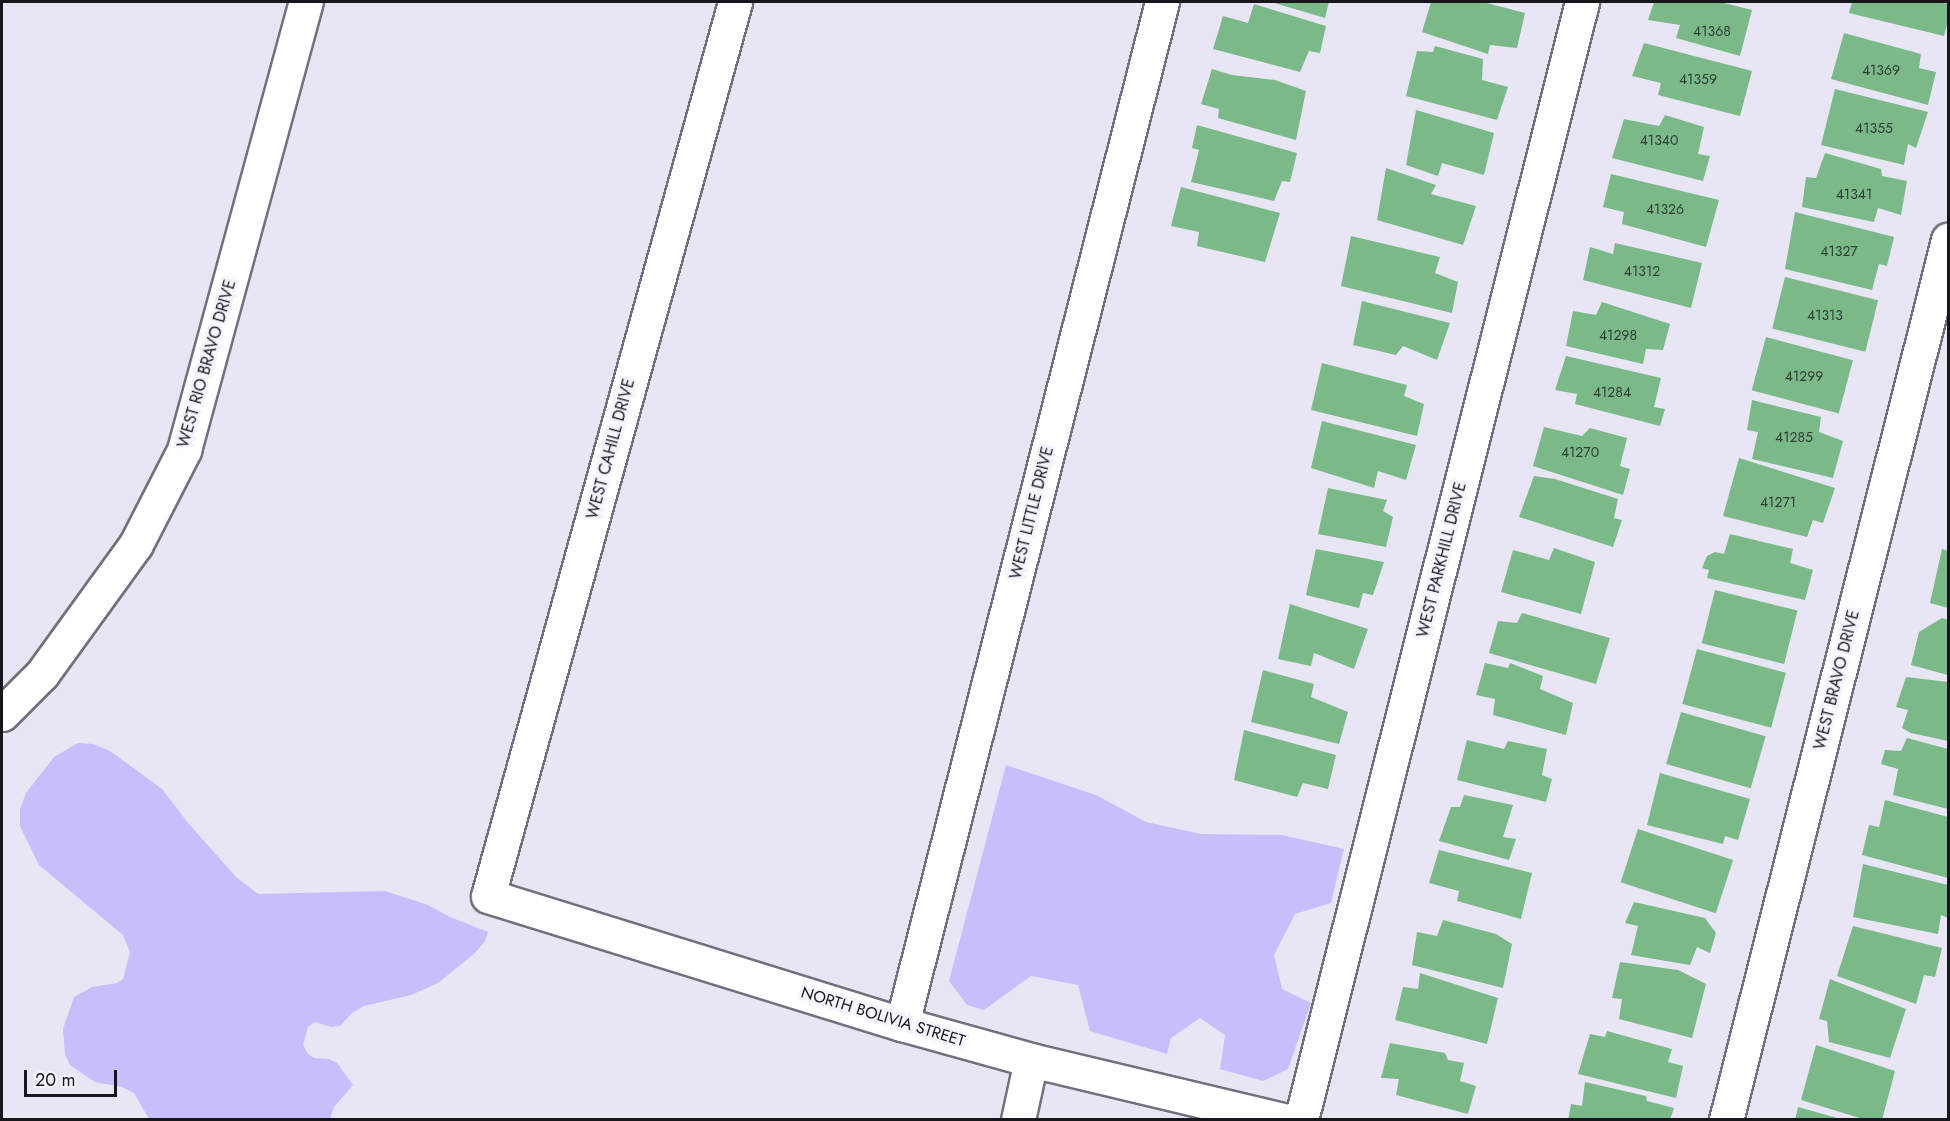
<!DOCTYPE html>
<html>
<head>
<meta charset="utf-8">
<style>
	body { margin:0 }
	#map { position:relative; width:1950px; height:1121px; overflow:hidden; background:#e8e5f5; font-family:Jost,sans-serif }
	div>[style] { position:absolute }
	.green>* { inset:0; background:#cabdfb }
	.building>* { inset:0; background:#7bba88; transform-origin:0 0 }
	.roads { filter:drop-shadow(2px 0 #72707e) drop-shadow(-2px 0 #72707e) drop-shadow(0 2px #72707e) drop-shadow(0 -2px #72707e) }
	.minor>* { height:33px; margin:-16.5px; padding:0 16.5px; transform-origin:16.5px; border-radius:16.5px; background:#fff }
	span { translate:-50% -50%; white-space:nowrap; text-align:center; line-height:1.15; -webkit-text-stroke:6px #f5f3fd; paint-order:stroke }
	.number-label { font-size:14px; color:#303f37 }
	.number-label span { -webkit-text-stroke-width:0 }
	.street-label { font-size:16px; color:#17161c }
	.frame { position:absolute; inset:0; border:3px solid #17161c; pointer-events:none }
	.scale { position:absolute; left:24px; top:1070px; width:93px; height:27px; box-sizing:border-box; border:3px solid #17161c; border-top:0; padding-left:8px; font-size:18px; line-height:21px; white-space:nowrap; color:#17161c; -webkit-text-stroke:4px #f5f3fd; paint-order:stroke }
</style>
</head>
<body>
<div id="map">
	<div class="green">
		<div style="clip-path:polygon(78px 743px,93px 744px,110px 751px,162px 789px,189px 824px,236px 877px,258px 894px,385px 891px,428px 905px,450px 917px,488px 932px,485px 941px,475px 953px,438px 983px,411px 995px,364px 1006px,352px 1013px,340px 1026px,331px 1027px,315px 1022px,308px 1027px,303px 1045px,308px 1054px,314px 1058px,329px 1059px,337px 1063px,353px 1085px,334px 1107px,330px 1119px,149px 1119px,134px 1093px,122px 1087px,95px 1082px,70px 1065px,65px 1054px,63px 1029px,74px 997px,92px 987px,117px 983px,123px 979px,130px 952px,123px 935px,39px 865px,20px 826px,20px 809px,26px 793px,54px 757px)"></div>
		<div style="clip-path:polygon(1006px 765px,1096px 795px,1146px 822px,1201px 834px,1282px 835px,1344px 849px,1331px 903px,1295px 914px,1274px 955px,1282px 989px,1311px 1003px,1288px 1069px,1263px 1081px,1220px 1069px,1225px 1035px,1200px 1018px,1171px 1038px,1167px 1054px,1090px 1031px,1078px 985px,1031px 976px,984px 1010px,967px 1005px,949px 981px)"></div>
	</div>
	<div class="building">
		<div style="clip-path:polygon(1271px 2px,1329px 2px,1325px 18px)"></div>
		<div style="clip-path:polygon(1431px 2px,1483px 2px,1525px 13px,1517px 48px,1490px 45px,1488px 54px,1422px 32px)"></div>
		<div style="clip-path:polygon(1654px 2px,1720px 2px,1752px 10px,1740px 56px,1676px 38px,1680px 25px,1648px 20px)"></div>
		<div style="clip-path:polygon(1852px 2px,1939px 2px,1948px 4px,1948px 21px,1944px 36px,1849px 13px)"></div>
		<div style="clip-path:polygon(1254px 4px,1326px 26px,1320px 53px,1309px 51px,1300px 72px,1213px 49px,1223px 16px,1248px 23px)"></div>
		<div style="clip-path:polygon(1844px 33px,1921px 54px,1919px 68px,1936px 72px,1928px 105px,1831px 79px)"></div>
		<div style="clip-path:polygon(1644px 43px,1752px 71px,1740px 116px,1658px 95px,1661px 83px,1632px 76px)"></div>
		<div style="clip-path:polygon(1435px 46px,1483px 59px,1482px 80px,1508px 87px,1497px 120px,1406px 96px,1417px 51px,1433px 52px)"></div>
		<div style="clip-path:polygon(1212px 69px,1232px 75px,1275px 80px,1306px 91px,1296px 140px,1218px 118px,1219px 109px,1201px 104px)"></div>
		<div style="clip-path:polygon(1835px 89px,1928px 112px,1916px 148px,1908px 144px,1904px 165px,1821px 145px)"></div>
		<div style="clip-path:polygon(1416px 110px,1494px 133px,1484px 175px,1442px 163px,1438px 176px,1406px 165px)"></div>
		<div style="clip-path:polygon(1665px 115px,1704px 127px,1698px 154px,1710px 156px,1703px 181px,1612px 158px,1624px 119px,1659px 126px)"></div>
		<div style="clip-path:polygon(1197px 125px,1297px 153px,1290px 182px,1282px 181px,1274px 201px,1191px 182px,1199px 150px,1192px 148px)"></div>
		<div style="clip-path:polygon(1825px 153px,1881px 169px,1882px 176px,1907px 181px,1901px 215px,1878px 208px,1874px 222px,1802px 207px,1806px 177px,1816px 178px)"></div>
		<div style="clip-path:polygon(1386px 168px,1436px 185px,1431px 194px,1476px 206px,1463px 245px,1377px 220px)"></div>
		<div style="clip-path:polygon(1611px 174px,1719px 200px,1706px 247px,1622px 224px,1624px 212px,1603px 207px)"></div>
		<div style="clip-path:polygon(1181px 187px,1280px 213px,1265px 262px,1197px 246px,1199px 232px,1171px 226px)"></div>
		<div style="clip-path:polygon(1795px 212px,1894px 237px,1887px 266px,1879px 264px,1872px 290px,1785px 269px)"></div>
		<div style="clip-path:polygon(1351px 236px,1440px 257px,1435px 273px,1458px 282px,1452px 313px,1341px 286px)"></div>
		<div style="clip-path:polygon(1615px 243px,1702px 263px,1691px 308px,1583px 280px,1590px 247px,1613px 254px)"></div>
		<div style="left:1785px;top:277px;width:96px;height:53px;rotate:14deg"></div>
		<div style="clip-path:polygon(1362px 301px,1450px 323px,1437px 360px,1403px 346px,1396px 355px,1353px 345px)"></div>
		<div style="clip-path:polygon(1602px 302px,1670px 324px,1663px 350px,1646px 349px,1643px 364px,1566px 346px,1573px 311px,1596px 315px)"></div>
		<div style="left:1766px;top:337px;width:90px;height:55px;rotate:15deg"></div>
		<div style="clip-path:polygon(1566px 356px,1661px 378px,1654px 407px,1665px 409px,1660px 426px,1575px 404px,1577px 394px,1555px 390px)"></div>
		<div style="clip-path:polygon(1322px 363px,1407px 385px,1404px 396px,1424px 404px,1417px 436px,1311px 410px)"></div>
		<div style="clip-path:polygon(1752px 400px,1821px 417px,1819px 432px,1843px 441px,1833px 478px,1752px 459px,1758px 432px,1747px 430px)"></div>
		<div style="clip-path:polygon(1322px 421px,1416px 445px,1406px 480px,1378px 471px,1374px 488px,1311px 468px)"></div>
		<div style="clip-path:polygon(1544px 427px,1582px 436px,1590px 428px,1627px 438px,1620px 466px,1630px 469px,1623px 495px,1533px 466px)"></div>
		<div style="clip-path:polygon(1739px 458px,1835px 488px,1823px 523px,1813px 520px,1807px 537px,1723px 516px)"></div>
		<div style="clip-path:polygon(1534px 476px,1555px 479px,1618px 499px,1614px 518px,1622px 520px,1613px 547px,1519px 517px)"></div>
		<div style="clip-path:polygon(1328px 488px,1387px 500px,1383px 511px,1393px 517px,1386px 547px,1318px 534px)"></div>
		<div style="clip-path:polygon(1730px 534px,1793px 549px,1790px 563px,1813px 570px,1805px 600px,1707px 578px,1709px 570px,1702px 568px,1707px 556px,1715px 552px,1724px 554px)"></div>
		<div style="clip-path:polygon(1554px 548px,1595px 562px,1581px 614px,1501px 592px,1513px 550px,1549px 560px)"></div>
		<div style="clip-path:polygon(1316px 549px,1384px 562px,1373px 595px,1363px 593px,1359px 608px,1306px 595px)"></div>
		<div style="clip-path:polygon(1942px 549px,1948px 551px,1948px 608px,1930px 603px)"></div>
		<div style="left:1715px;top:590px;width:85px;height:55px;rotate:14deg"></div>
		<div style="clip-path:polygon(1290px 604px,1368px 629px,1354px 669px,1314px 653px,1311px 666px,1278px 659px)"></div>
		<div style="clip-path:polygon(1522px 613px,1610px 638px,1596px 684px,1489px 653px,1498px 621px,1517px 623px)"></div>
		<div style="clip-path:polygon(1942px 618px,1948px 620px,1948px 675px,1911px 665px,1919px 632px)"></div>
		<div style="left:1697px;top:649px;width:92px;height:57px;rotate:15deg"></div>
		<div style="clip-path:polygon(1485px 663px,1508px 668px,1510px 663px,1543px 676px,1540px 689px,1573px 703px,1566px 735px,1493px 715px,1495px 699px,1476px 695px)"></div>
		<div style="clip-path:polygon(1263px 670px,1314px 684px,1311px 697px,1348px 712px,1339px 744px,1251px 722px)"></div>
		<div style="clip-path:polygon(1906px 677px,1948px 682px,1948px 741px,1911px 733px,1902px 728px,1908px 710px,1896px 707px)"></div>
		<div style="left:1681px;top:712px;width:88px;height:54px;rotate:16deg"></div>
		<div style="clip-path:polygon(1244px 730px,1336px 755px,1328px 789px,1303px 783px,1297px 797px,1234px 780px)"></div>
		<div style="clip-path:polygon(1907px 738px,1948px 749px,1948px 809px,1893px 795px,1898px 769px,1881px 764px,1885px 750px,1901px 751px)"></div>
		<div style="clip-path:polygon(1467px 740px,1504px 749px,1508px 741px,1547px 749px,1542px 775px,1552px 779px,1546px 802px,1457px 780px)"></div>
		<div style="clip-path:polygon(1660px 773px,1750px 799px,1738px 840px,1725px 836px,1723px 844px,1647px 825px)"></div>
		<div style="clip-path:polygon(1464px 795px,1513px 805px,1503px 837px,1516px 839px,1509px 860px,1439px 841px,1451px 807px,1460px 807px)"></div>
		<div style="clip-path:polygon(1885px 800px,1948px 817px,1948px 878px,1862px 855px,1869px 825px,1879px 827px)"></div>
		<div style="left:1638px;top:829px;width:100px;height:56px;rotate:18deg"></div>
		<div style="clip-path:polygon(1439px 850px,1532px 873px,1521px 919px,1457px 901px,1459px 891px,1429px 883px)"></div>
		<div style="clip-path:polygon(1863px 864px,1948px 885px,1948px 918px,1941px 915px,1938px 934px,1853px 917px)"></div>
		<div style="clip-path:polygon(1634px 902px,1705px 918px,1716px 933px,1710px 953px,1697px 947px,1690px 965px,1631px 955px,1638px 926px,1625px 923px)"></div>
		<div style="clip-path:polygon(1443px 920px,1496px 934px,1512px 944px,1503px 988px,1412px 965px,1417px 932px,1437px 936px)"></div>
		<div style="clip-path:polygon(1853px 926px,1942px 948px,1935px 977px,1924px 975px,1916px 1004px,1837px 976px)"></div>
		<div style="clip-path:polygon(1620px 962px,1678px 970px,1706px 984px,1692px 1038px,1619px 1019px,1622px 999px,1612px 998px)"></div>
		<div style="clip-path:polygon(1420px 973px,1498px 998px,1487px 1044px,1395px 1020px,1403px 987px,1418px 989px)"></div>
		<div style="clip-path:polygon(1830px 979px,1906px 1009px,1890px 1058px,1829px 1042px,1827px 1021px,1819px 1019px)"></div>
		<div style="clip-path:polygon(1607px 1031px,1672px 1049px,1668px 1062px,1683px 1066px,1676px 1098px,1578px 1074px,1590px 1034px,1605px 1037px)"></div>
		<div style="clip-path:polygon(1390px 1043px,1445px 1053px,1448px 1060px,1464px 1063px,1460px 1081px,1476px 1086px,1468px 1114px,1396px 1095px,1399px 1079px,1381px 1078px)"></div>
		<div style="clip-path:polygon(1816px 1045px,1895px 1071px,1882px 1120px,1866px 1120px,1801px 1100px)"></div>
		<div style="clip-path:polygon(1585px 1082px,1646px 1096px,1647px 1101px,1674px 1108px,1670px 1120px,1568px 1120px,1571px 1104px,1582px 1106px)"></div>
		<div style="clip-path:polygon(1798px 1107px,1841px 1119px,1841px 1120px,1795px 1120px)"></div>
	</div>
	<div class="roads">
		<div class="minor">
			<div style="left:735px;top:2px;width:927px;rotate:105.44deg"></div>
			<div style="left:488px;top:896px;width:433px;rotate:17.2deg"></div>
			<div style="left:902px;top:1024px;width:134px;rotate:15.6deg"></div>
			<div style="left:1031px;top:1060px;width:259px;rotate:13.4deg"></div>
			<div style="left:2px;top:714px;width:57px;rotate:-45deg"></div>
			<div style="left:42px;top:674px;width:160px;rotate:-54.1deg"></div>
			<div style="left:136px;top:544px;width:106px;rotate:-62.9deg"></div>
			<div style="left:184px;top:450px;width:464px;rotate:-74.8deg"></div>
			<div style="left:902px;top:1024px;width:1055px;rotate:-75.73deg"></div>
			<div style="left:1018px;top:1120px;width:61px;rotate:-77.8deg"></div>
			<div style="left:1301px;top:1120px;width:1153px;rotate:-75.89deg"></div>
			<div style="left:1726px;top:1120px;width:908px;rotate:-75.84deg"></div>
		</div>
	</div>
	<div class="number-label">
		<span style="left:1712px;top:31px">41368</span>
		<span style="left:1881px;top:70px">41369</span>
		<span style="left:1698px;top:79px">41359</span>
		<span style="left:1874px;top:128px">41355</span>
		<span style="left:1659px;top:140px">41340</span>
		<span style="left:1854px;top:194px">41341</span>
		<span style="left:1665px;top:209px">41326</span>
		<span style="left:1839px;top:251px">41327</span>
		<span style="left:1642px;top:271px">41312</span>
		<span style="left:1825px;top:315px">41313</span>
		<span style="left:1618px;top:335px">41298</span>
		<span style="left:1804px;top:376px">41299</span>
		<span style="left:1612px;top:392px">41284</span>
		<span style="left:1794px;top:437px">41285</span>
		<span style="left:1580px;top:452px">41270</span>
		<span style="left:1778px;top:502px">41271</span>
	</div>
	<div class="street-label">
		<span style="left:207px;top:364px;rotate:-74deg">WEST RIO BRAVO DRIVE</span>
		<span style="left:611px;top:449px;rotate:-75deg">WEST CAHILL DRIVE</span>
		<span style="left:1032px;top:513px;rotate:-76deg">WEST LITTLE DRIVE</span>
		<span style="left:1442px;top:560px;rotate:-76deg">WEST PARKHILL DRIVE</span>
		<span style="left:1837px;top:680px;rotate:-76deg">WEST BRAVO DRIVE</span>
		<span style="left:883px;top:1017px;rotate:17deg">NORTH BOLIVIA STREET</span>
	</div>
	<div class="frame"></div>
	<div class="scale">20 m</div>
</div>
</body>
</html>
